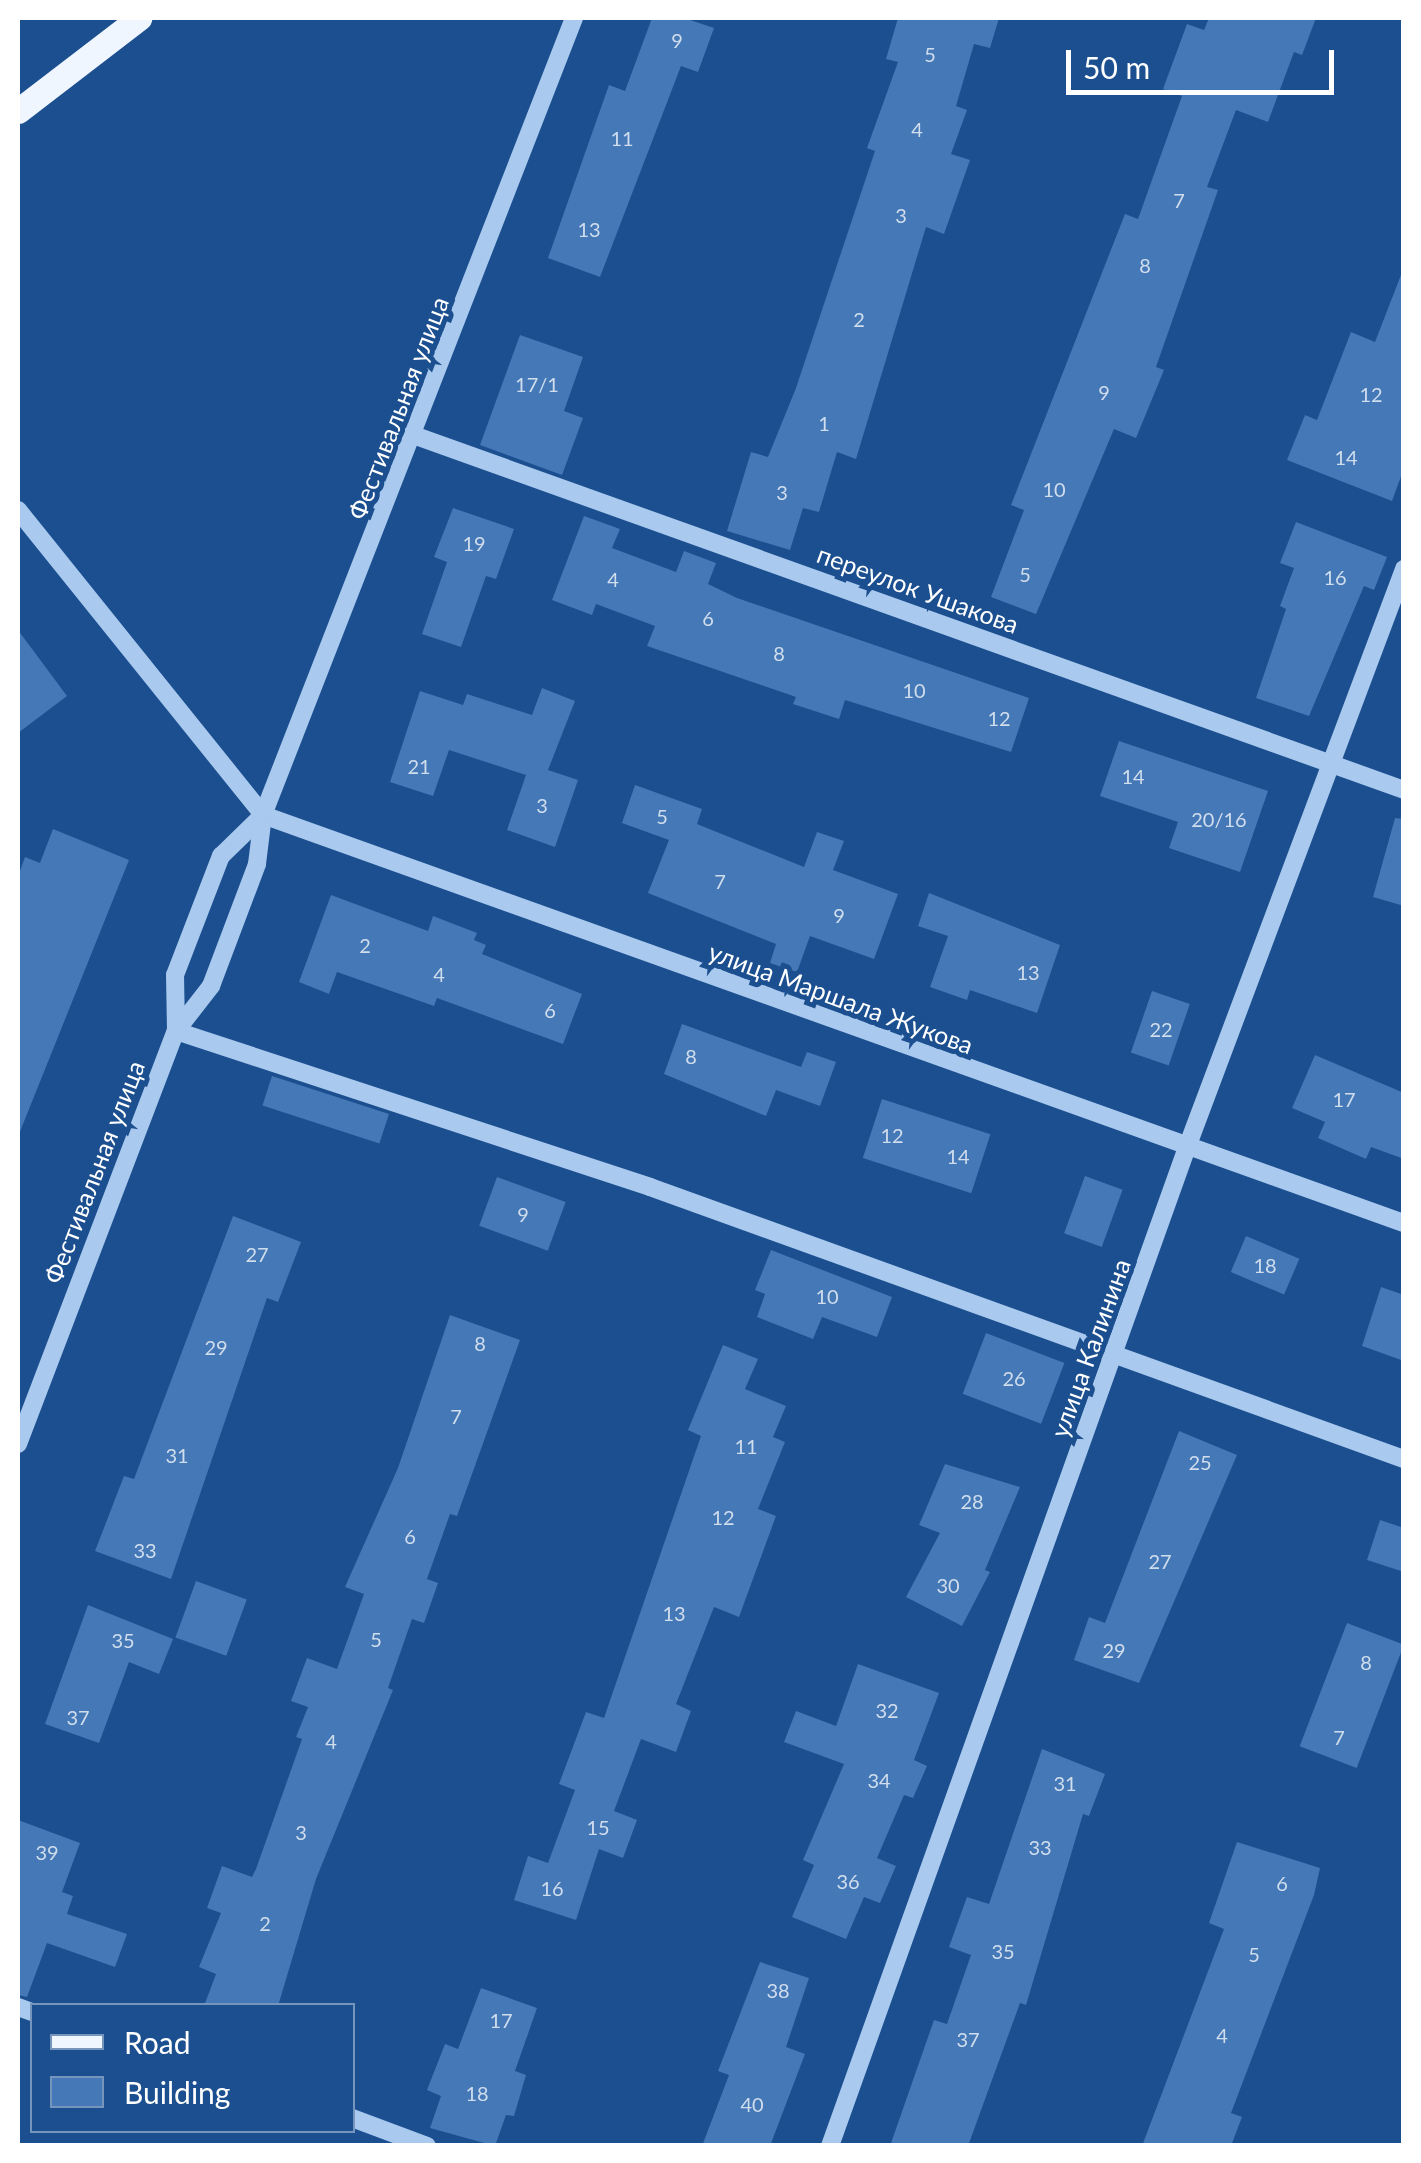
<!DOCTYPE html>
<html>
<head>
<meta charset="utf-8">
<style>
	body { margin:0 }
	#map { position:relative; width:1421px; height:2163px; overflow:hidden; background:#1b4f8f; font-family:Lato,sans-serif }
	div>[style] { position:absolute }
	.building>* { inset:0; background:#4478b7; transform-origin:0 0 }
	.minor>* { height:18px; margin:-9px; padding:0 9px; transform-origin:9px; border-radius:9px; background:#a9c9ee }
	.major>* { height:25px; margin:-12.5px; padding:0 12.5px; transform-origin:12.5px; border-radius:12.5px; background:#f0f6ff }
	span { translate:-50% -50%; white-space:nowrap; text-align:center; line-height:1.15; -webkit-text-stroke:10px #1b4f8f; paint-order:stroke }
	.number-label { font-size:20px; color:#d0dded }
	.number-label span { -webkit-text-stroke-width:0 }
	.street-label { font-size:25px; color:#fff }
	.frame { position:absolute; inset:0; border:20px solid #fff; pointer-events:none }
	.legend { position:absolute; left:30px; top:2003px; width:325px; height:130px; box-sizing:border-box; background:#1b4f8f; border:2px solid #7695bc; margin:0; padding:12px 18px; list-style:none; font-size:30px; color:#fff }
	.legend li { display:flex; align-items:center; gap:20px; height:50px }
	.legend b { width:50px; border:2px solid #7695bc }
	.scale { position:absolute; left:1066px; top:50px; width:268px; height:45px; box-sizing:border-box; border:5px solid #fff; border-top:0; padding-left:12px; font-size:30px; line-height:35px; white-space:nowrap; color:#fff; -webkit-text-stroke:8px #1b4f8f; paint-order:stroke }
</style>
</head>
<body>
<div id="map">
	<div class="building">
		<div style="clip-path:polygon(652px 18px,684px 18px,714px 28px,698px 72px,681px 66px,600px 277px,548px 258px,609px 85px,625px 91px)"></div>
		<div style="clip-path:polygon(898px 18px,999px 18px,990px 48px,974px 44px,956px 106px,967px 110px,951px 154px,970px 160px,944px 234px,926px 227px,856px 459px,837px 452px,819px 512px,803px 508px,790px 550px,727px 531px,751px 452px,768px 457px,796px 388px,875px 151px,867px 148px,898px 62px,886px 59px)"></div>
		<div style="clip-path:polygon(1209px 18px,1316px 18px,1302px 55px,1294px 52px,1268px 122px,1236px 110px,1207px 187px,1218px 190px,1156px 367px,1164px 370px,1136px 438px,1114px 429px,1036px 614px,991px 597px,1024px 510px,1011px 505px,1125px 214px,1138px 219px,1182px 96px,1163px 89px,1187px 24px,1204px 30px)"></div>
		<div style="clip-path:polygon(1401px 275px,1403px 471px,1392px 501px,1287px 460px,1305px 415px,1317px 420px,1351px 332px,1375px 342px)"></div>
		<div style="clip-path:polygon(520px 335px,583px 357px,564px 411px,583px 418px,562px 475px,480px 445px)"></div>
		<div style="clip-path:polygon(453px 508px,514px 529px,496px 579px,486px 576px,461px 647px,422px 634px,447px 562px,434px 557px)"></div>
		<div style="clip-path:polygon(584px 516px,620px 529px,612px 548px,676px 572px,684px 551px,716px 563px,708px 584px,737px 598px,1029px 698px,1011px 752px,845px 700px,839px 719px,793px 704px,796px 697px,647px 646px,655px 626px,596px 604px,592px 615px,552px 600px)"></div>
		<div style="clip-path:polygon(1296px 522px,1387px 557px,1374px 590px,1364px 586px,1309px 716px,1256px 698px,1286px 609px,1280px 606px,1294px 568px,1280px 563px)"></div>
		<div style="clip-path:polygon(18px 630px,67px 696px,18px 733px)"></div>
		<div style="clip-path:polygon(542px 688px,575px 701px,548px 770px,578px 780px,555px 847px,507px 830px,526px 775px,449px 750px,433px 796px,390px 782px,420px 691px,463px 705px,467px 694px,532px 715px)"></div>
		<div style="clip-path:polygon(1119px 741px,1268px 791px,1240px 872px,1169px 848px,1178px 822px,1100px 796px)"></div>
		<div style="clip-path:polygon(635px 785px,702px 809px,697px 824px,804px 867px,817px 832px,844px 841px,833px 870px,898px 894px,874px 959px,810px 936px,797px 972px,770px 963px,776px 944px,648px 893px,669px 840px,622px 823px)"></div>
		<div style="clip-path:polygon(1395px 818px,1404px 819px,1404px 906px,1373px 897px)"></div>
		<div style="clip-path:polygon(53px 829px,129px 860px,19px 1134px,18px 876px,25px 857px,40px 863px)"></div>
		<div style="clip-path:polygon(929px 893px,1060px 945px,1037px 1013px,970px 990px,967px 1000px,930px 987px,948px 936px,918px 926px)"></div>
		<div style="clip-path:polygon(331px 895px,428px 931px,433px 916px,477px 933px,474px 940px,486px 945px,482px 954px,582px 994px,563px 1044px,437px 998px,434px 1006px,337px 972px,329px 994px,299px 982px)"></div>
		<div style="left:1152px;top:991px;width:40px;height:65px;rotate:19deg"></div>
		<div style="clip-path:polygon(682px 1024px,801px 1067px,807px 1052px,836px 1062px,820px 1106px,776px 1090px,766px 1116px,664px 1074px)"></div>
		<div style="clip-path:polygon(1315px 1055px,1404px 1093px,1404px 1159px,1371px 1147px,1366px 1159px,1318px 1138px,1325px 1122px,1292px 1108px)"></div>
		<div style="left:272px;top:1076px;width:123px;height:31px;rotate:18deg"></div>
		<div style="left:882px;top:1099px;width:114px;height:62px;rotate:18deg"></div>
		<div style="left:1085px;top:1176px;width:40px;height:61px;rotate:20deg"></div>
		<div style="left:497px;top:1177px;width:73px;height:52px;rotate:20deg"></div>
		<div style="clip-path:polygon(233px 1216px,301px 1242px,278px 1302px,267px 1298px,171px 1579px,95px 1551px,124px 1476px,134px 1479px)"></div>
		<div style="left:1246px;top:1236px;width:58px;height:39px;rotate:23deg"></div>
		<div style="clip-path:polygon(771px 1250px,892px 1297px,877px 1337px,822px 1317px,813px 1339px,757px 1317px,765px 1294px,755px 1290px)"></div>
		<div style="clip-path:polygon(1381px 1287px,1404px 1295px,1404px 1361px,1362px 1346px)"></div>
		<div style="clip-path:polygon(450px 1315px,520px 1340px,457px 1516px,450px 1514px,427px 1579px,438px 1583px,424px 1623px,412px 1619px,388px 1688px,393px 1690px,316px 1879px,278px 2006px,204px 2006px,216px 1974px,199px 1967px,221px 1913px,207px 1908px,222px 1866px,252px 1877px,256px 1869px,302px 1739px,296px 1737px,308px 1707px,291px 1701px,307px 1658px,337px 1669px,364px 1594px,345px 1587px,398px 1468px)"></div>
		<div style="left:986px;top:1333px;width:84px;height:65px;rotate:21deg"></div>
		<div style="clip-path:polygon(723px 1345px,758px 1359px,745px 1389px,786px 1406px,773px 1437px,785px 1442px,758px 1509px,776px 1516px,739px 1617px,714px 1607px,676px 1704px,691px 1711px,676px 1752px,641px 1739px,614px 1811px,637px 1820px,623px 1858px,599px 1849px,576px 1920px,514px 1900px,528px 1856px,548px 1863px,575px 1790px,559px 1784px,586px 1712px,604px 1718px,701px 1436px,688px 1430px)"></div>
		<div style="clip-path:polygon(1179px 1431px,1237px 1455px,1139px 1683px,1074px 1660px,1089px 1617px,1105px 1623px)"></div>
		<div style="clip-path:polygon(945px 1464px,1020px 1487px,985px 1570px,990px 1572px,962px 1626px,906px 1597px,940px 1533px,919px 1525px)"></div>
		<div style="clip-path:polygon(1380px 1520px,1404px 1528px,1404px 1572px,1367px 1560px)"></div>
		<div style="left:196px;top:1581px;width:54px;height:60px;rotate:20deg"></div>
		<div style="clip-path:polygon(88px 1605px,173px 1639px,159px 1674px,129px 1662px,99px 1743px,45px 1724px)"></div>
		<div style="left:1347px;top:1623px;width:61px;height:132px;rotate:21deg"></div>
		<div style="clip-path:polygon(858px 1664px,939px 1693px,914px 1760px,927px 1766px,913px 1798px,904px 1795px,877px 1858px,896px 1866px,880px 1903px,864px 1897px,846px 1939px,792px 1917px,814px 1865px,803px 1860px,844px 1764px,784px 1742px,796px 1711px,836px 1726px)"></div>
		<div style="clip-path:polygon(1042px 1749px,1105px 1774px,1089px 1816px,1083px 1814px,1026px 2005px,1020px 2003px,968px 2146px,890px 2146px,934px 2020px,947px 2024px,971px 1955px,949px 1947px,967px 1897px,989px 1904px)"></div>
		<div style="clip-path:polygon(18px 1820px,80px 1843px,62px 1892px,73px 1896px,67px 1914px,127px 1934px,115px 1967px,47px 1943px,27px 1997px,18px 1995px)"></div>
		<div style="clip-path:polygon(1237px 1842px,1320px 1868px,1314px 1895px,1231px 2113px,1242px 2117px,1231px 2146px,1142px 2146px,1224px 1929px,1209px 1923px)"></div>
		<div style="clip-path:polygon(760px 1962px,809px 1978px,786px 2047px,805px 2054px,770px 2146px,702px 2146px,729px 2075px,718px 2071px)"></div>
		<div style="clip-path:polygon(481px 1988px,537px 2008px,515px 2071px,526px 2075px,514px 2116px,506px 2115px,495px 2146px,430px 2128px,441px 2096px,427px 2090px,445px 2044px,458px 2049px)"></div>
	</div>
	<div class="minor">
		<div style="left:416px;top:436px;width:1050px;rotate:19.71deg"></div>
		<div style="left:18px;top:510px;width:391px;rotate:51.2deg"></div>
		<div style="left:263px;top:815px;width:1212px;rotate:19.68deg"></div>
		<div style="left:176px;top:1031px;width:499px;rotate:18.2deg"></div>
		<div style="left:650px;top:1187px;width:802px;rotate:19.84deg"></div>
		<div style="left:176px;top:1031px;width:56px;rotate:-91deg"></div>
		<div style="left:175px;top:975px;width:128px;rotate:-68.9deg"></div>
		<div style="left:221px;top:856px;width:59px;rotate:-44.3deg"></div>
		<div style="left:18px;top:1444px;width:442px;rotate:-69.1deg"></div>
		<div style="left:176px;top:1031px;width:57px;rotate:-52.1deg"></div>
		<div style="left:211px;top:986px;width:130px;rotate:-69.3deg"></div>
		<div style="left:257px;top:864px;width:49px;rotate:-83deg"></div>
		<div style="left:263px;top:815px;width:856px;rotate:-68.68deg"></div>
		<div style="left:18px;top:2007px;width:15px;rotate:20deg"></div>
		<div style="left:352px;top:2118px;width:80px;rotate:20.5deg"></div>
		<div style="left:830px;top:2146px;width:1058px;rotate:-70.33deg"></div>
		<div style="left:1186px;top:1150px;width:621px;rotate:-69.43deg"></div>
	</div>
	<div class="major">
		<div style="left:18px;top:111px;width:153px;rotate:-37.5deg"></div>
	</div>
	<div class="number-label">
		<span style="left:677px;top:40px">9</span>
		<span style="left:930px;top:54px">5</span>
		<span style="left:917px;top:129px">4</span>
		<span style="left:622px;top:138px">11</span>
		<span style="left:1179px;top:200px">7</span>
		<span style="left:901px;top:215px">3</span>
		<span style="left:589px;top:229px">13</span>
		<span style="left:1145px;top:265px">8</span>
		<span style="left:859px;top:319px">2</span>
		<span style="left:537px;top:384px">17/1</span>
		<span style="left:1104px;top:392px">9</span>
		<span style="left:1371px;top:394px">12</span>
		<span style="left:824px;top:423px">1</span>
		<span style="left:1346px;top:457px">14</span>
		<span style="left:1054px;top:489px">10</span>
		<span style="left:782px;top:492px">3</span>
		<span style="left:474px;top:543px">19</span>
		<span style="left:1025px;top:574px">5</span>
		<span style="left:1335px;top:577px">16</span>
		<span style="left:613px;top:579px">4</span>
		<span style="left:708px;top:618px">6</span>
		<span style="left:779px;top:653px">8</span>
		<span style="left:914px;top:690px">10</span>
		<span style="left:999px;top:718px">12</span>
		<span style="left:419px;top:766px">21</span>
		<span style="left:1133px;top:776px">14</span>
		<span style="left:542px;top:805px">3</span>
		<span style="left:662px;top:816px">5</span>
		<span style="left:1219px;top:819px">20/16</span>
		<span style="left:720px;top:881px">7</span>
		<span style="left:839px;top:915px">9</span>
		<span style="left:365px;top:945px">2</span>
		<span style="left:1028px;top:972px">13</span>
		<span style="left:439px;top:974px">4</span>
		<span style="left:550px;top:1010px">6</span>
		<span style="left:1161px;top:1029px">22</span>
		<span style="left:691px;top:1056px">8</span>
		<span style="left:1344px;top:1099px">17</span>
		<span style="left:892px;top:1135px">12</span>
		<span style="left:958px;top:1156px">14</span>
		<span style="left:523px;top:1214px">9</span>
		<span style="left:257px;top:1254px">27</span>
		<span style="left:1265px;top:1265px">18</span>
		<span style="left:827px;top:1296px">10</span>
		<span style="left:480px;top:1343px">8</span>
		<span style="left:216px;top:1347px">29</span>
		<span style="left:1014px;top:1378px">26</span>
		<span style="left:456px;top:1416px">7</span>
		<span style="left:746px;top:1446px">11</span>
		<span style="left:177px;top:1455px">31</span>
		<span style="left:1200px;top:1462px">25</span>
		<span style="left:972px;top:1501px">28</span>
		<span style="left:723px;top:1517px">12</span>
		<span style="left:410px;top:1536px">6</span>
		<span style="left:145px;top:1550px">33</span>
		<span style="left:1160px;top:1561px">27</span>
		<span style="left:948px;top:1585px">30</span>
		<span style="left:674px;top:1613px">13</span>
		<span style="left:376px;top:1639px">5</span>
		<span style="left:123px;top:1640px">35</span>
		<span style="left:1114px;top:1650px">29</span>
		<span style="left:1366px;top:1662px">8</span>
		<span style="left:887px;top:1710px">32</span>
		<span style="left:78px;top:1717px">37</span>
		<span style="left:1339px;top:1737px">7</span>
		<span style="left:331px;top:1741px">4</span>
		<span style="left:879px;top:1780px">34</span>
		<span style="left:1065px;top:1783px">31</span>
		<span style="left:598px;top:1827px">15</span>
		<span style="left:301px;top:1832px">3</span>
		<span style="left:1040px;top:1847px">33</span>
		<span style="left:47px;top:1852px">39</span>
		<span style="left:848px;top:1881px">36</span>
		<span style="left:1282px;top:1883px">6</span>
		<span style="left:552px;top:1888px">16</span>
		<span style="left:265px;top:1923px">2</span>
		<span style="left:1003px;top:1951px">35</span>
		<span style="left:1254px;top:1954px">5</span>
		<span style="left:778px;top:1990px">38</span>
		<span style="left:501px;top:2020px">17</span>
		<span style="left:1222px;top:2035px">4</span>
		<span style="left:968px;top:2039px">37</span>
		<span style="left:477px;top:2093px">18</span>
		<span style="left:752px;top:2104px">40</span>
	</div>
	<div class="street-label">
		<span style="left:398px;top:408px;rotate:-69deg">Фестивальная улица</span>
		<span style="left:918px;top:589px;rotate:20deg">переулок Ушакова</span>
		<span style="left:841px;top:998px;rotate:20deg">улица Маршала Жукова</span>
		<span style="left:94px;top:1172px;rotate:-69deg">Фестивальная улица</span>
		<span style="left:1090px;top:1348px;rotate:-70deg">улица Калинина</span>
	</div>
	<div class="frame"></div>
	<ul class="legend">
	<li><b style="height:12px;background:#f0f6ff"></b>Road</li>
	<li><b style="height:28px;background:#4478b7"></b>Building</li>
	</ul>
	<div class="scale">50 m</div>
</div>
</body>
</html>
